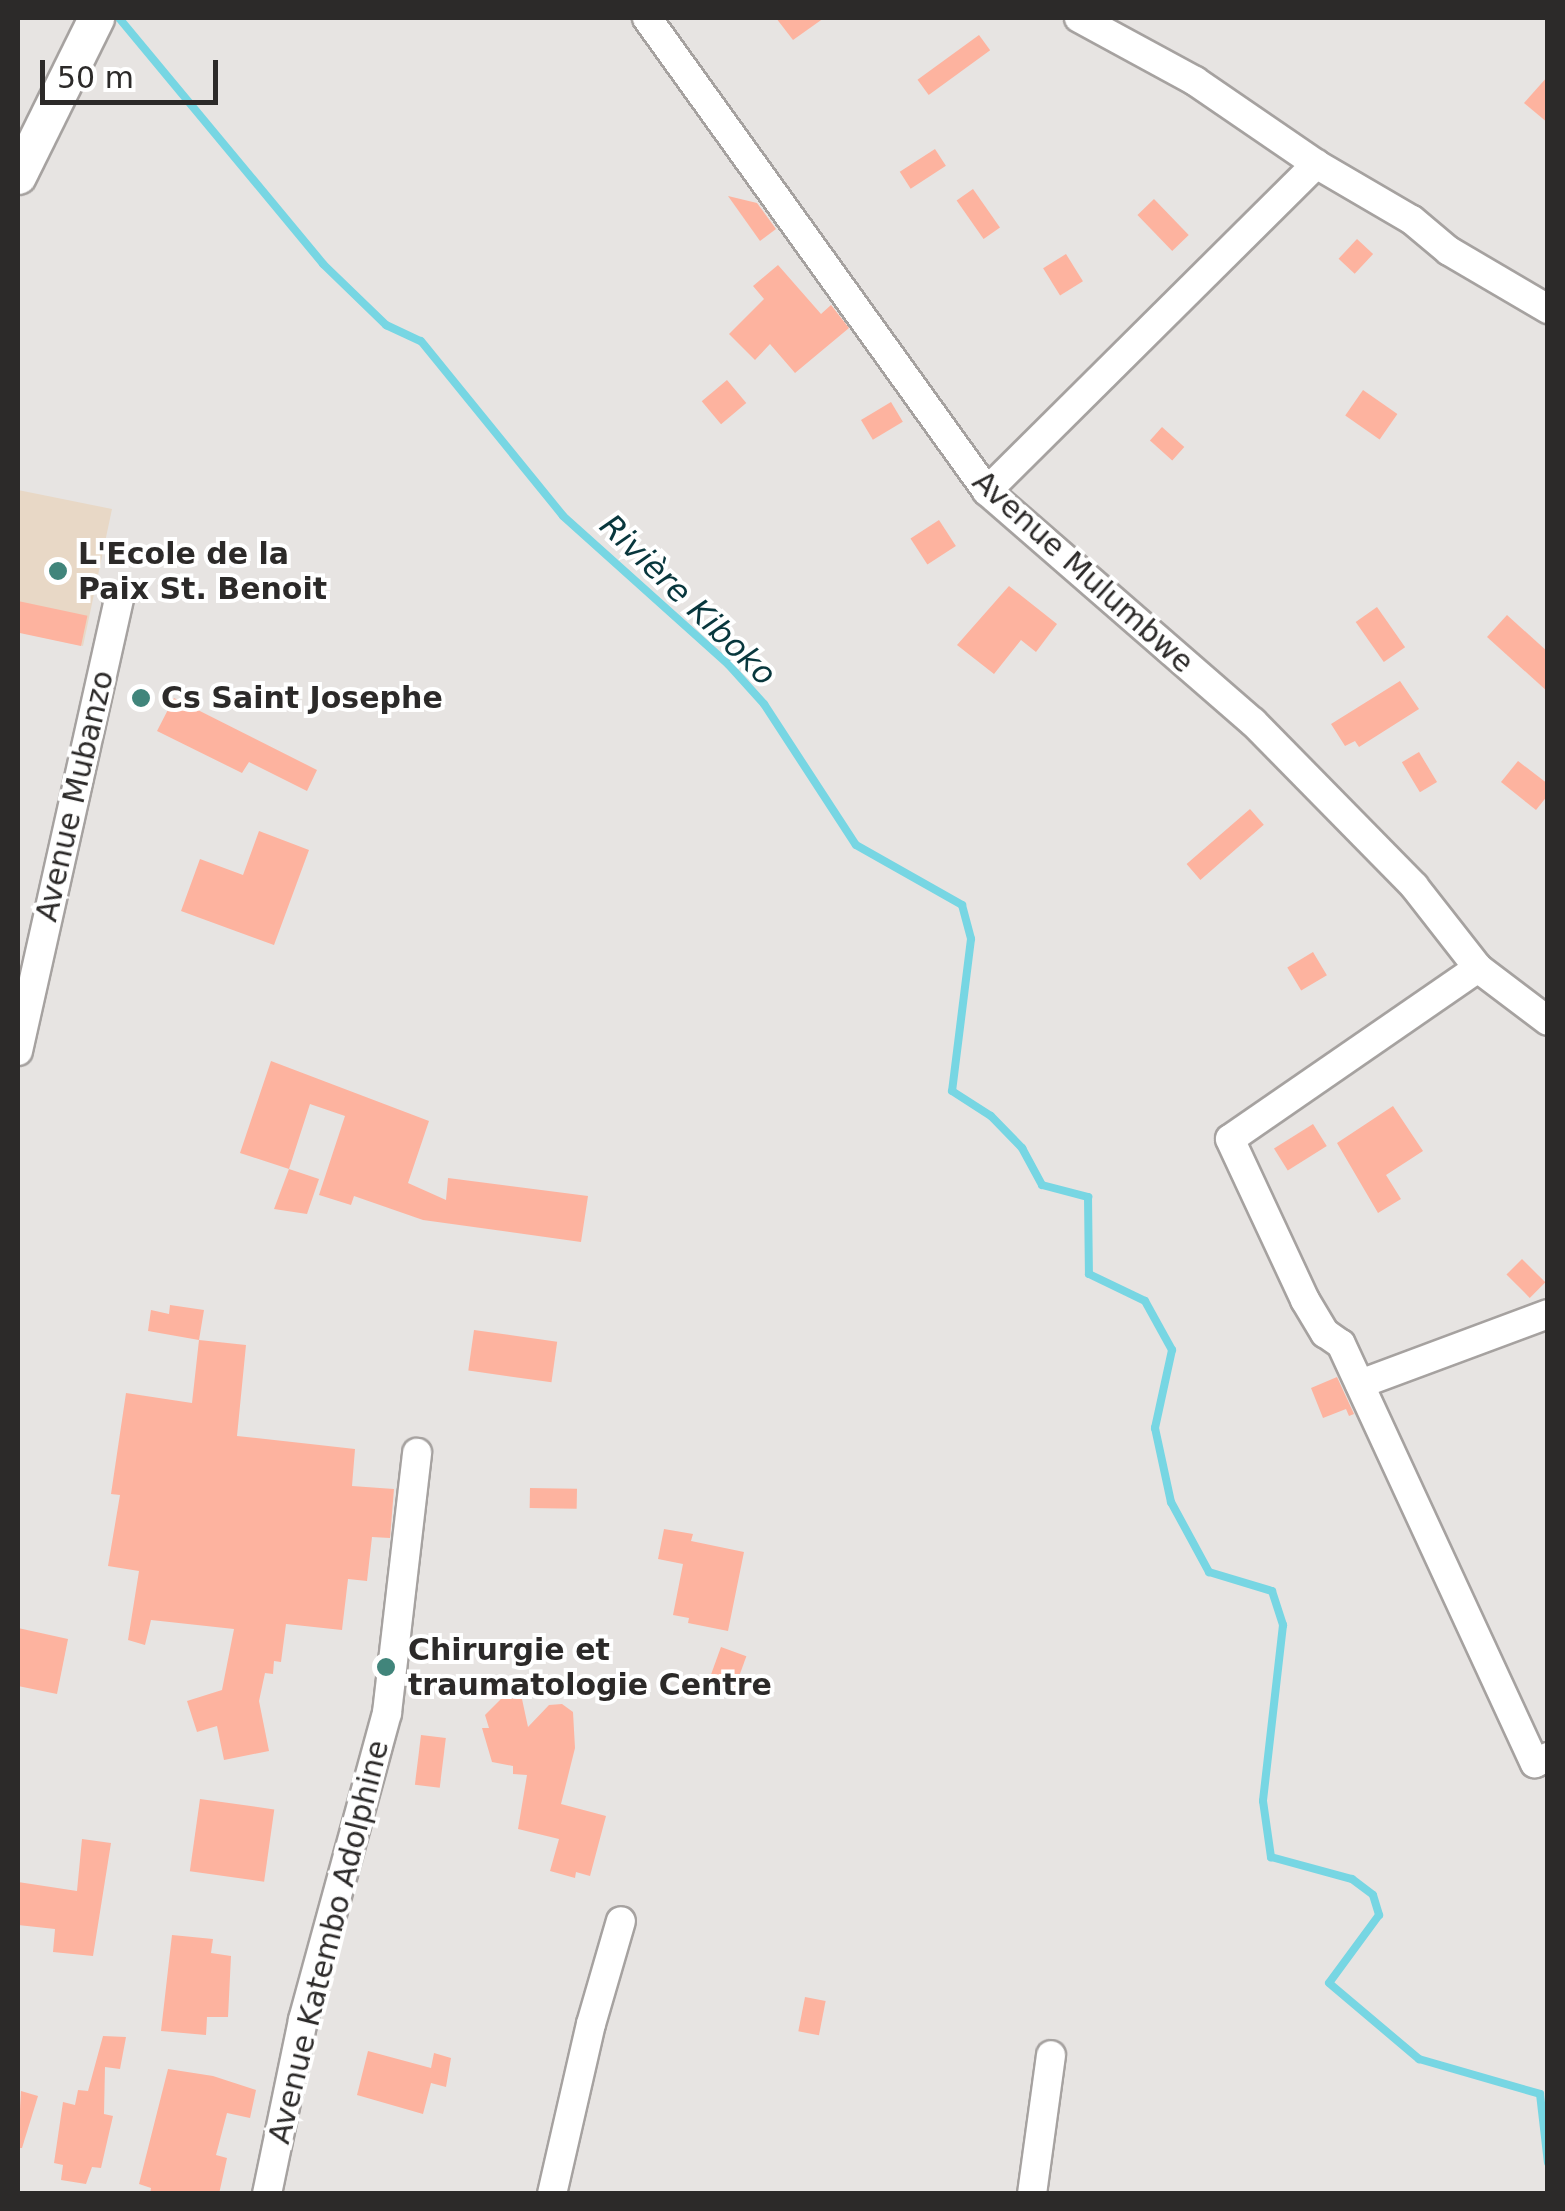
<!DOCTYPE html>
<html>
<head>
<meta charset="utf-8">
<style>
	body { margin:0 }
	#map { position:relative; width:1565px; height:2211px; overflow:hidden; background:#e7e4e2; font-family:"DejaVu Sans",sans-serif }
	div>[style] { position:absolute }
	.industrial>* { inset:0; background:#e8d8c6 }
	.stream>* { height:8px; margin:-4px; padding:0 4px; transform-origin:4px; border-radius:4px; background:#77d6e3 }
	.building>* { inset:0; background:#fdb39f; transform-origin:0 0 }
	.roads { filter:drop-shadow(2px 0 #a6a2a0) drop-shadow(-2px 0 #a6a2a0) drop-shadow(0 2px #a6a2a0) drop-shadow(0 -2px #a6a2a0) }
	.minor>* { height:28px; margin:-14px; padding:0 14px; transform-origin:14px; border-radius:14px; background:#fff }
	.major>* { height:35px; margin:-17.5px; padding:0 17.5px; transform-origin:17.5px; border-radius:17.5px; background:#fff }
	.dots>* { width:28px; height:28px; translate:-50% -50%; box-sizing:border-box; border:5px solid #fff; border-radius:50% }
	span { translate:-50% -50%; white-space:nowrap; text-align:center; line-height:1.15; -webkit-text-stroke:8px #fff; paint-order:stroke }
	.poi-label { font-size:30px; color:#2c2a29; font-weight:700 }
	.left { translate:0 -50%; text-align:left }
	.street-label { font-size:30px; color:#2c2a29 }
	.water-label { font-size:32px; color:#08373d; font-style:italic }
	.frame { position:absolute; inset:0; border:20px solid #2c2a29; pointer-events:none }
	.scale { position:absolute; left:40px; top:60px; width:178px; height:45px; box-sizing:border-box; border:5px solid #2c2a29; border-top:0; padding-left:12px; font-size:30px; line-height:35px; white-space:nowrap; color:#2c2a29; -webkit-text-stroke:8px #fff; paint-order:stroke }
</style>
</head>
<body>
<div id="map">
	<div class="industrial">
		<div style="clip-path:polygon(18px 490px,112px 509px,83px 646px,18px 632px)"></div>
	</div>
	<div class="stream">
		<div style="left:119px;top:18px;width:320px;rotate:50.3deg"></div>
		<div style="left:323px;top:264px;width:88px;rotate:44.1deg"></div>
		<div style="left:386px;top:325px;width:38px;rotate:25deg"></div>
		<div style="left:421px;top:341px;width:225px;rotate:50.9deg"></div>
		<div style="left:563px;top:516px;width:222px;rotate:41.9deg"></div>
		<div style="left:728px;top:664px;width:54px;rotate:48deg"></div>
		<div style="left:764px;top:704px;width:168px;rotate:56.9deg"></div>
		<div style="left:856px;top:845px;width:122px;rotate:29.5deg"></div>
		<div style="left:962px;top:905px;width:35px;rotate:75deg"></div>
		<div style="left:971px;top:939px;width:153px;rotate:97.1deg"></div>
		<div style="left:952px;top:1091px;width:46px;rotate:32.7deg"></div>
		<div style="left:991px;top:1116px;width:45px;rotate:45.9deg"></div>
		<div style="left:1022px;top:1148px;width:42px;rotate:61.6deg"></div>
		<div style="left:1042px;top:1185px;width:48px;rotate:14.6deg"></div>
		<div style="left:1088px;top:1197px;width:77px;rotate:89.3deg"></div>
		<div style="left:1089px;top:1274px;width:62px;rotate:25.7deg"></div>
		<div style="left:1145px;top:1301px;width:56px;rotate:61.1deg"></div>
		<div style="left:1172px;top:1350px;width:80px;rotate:102.3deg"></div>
		<div style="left:1155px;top:1428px;width:76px;rotate:77.8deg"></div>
		<div style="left:1171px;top:1502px;width:80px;rotate:61.5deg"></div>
		<div style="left:1209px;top:1572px;width:66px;rotate:16.8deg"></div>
		<div style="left:1272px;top:1591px;width:36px;rotate:72deg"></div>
		<div style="left:1283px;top:1625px;width:177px;rotate:96.5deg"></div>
		<div style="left:1263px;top:1801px;width:57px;rotate:81.9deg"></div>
		<div style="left:1271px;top:1857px;width:84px;rotate:15.2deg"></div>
		<div style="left:1352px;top:1879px;width:26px;rotate:37deg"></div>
		<div style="left:1373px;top:1895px;width:21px;rotate:73deg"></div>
		<div style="left:1379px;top:1915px;width:84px;rotate:126.3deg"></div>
		<div style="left:1329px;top:1983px;width:118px;rotate:40.2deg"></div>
		<div style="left:1419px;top:2059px;width:126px;rotate:16.1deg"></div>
		<div style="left:1540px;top:2094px;width:69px;rotate:83.4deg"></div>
	</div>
	<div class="building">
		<div style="clip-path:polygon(776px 18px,824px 18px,793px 40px)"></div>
		<div style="left:979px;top:35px;width:19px;height:76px;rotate:54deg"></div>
		<div style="clip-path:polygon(1548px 76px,1548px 123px,1524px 103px)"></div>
		<div style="left:935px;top:149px;width:20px;height:42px;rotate:57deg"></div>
		<div style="left:973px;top:189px;width:47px;height:20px;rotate:55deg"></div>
		<div style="clip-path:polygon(728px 196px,757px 203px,776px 229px,760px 241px)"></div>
		<div style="left:1154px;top:199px;width:50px;height:23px;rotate:46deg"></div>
		<div style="left:1357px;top:239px;width:22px;height:27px;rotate:43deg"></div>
		<div style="left:1066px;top:254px;width:32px;height:27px;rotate:58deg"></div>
		<div style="clip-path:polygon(778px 265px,821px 314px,831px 305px,849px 328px,795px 373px,770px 344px,755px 360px,729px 334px,764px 299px,753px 286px)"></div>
		<div style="left:727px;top:380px;width:30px;height:33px;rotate:50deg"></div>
		<div style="left:1363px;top:390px;width:42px;height:31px;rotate:35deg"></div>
		<div style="left:891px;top:402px;width:23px;height:35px;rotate:59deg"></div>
		<div style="left:1162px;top:427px;width:30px;height:18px;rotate:42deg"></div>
		<div style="left:939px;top:520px;width:31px;height:34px;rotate:57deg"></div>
		<div style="clip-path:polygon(1009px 586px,1057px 624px,1036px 652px,1021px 640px,994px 674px,957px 645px)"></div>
		<div style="left:18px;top:601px;width:71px;height:31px;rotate:12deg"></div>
		<div style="left:1377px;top:607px;width:49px;height:26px;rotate:55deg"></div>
		<div style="clip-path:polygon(1507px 615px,1548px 652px,1548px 692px,1487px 637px)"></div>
		<div style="clip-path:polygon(1400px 681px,1419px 709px,1359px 747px,1355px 741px,1345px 746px,1331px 724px)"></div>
		<div style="clip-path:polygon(174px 698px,317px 770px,307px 791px,249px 762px,242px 773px,157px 731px)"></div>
		<div style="left:1419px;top:752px;width:35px;height:20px;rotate:59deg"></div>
		<div style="clip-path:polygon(1518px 761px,1548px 784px,1548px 795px,1536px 810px,1501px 782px)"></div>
		<div style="left:1250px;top:809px;width:21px;height:84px;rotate:49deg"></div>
		<div style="clip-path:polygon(259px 831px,309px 850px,274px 945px,181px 911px,200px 859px,243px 875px)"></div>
		<div style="left:1313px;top:952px;width:27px;height:30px;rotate:59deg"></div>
		<div style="clip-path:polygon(271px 1061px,429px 1121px,408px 1183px,446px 1200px,448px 1178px,588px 1196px,581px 1242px,423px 1220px,354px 1196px,351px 1205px,319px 1195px,345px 1116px,310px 1104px,289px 1169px,240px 1153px)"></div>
		<div style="clip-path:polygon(1393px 1106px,1423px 1151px,1386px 1175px,1401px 1199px,1378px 1213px,1337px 1143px)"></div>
		<div style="left:1313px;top:1124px;width:26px;height:46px;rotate:58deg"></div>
		<div style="clip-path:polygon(289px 1169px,319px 1179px,307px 1214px,274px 1209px)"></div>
		<div style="left:1522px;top:1259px;width:33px;height:22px;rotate:45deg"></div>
		<div style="clip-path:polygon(170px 1305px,204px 1310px,199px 1340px,148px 1331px,151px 1310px,169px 1314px)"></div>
		<div style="left:474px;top:1330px;width:84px;height:41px;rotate:8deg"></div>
		<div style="clip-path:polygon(199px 1340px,246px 1345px,237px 1436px,355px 1449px,352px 1486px,394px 1489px,390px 1538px,372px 1537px,367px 1581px,348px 1579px,342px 1630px,286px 1624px,281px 1662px,274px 1661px,273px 1674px,265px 1673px,259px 1701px,269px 1751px,224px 1760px,217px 1726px,197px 1732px,187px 1701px,222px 1690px,234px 1629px,151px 1620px,145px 1645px,128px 1640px,139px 1571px,108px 1566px,120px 1495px,111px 1494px,126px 1393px,192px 1403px)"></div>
		<div style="clip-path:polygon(1337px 1377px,1354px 1414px,1349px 1416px,1346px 1409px,1323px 1418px,1311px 1388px)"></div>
		<div style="left:530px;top:1488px;width:47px;height:20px;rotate:1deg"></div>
		<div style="clip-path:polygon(664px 1529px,693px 1534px,691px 1541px,744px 1552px,728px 1631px,688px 1623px,689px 1618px,673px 1615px,683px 1564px,658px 1559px)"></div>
		<div style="clip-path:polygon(18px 1628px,68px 1639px,57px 1694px,18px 1686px)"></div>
		<div style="left:721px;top:1647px;width:27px;height:38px;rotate:20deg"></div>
		<div style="clip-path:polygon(502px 1698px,522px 1699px,528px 1727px,549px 1705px,562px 1704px,573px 1712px,575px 1748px,561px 1804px,606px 1816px,590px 1876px,576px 1872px,575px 1878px,550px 1871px,559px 1839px,518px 1829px,527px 1775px,513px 1774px,513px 1766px,492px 1762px,482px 1728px,489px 1728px,485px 1715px)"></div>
		<div style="left:421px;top:1735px;width:25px;height:50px;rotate:7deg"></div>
		<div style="left:200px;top:1799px;width:75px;height:73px;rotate:8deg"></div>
		<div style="clip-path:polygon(82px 1839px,111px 1843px,93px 1956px,53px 1952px,55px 1929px,18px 1925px,18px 1882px,77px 1891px)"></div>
		<div style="clip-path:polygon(172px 1935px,213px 1939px,211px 1953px,231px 1956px,228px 2017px,207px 2017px,206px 2035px,161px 2031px)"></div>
		<div style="left:805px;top:1997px;width:21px;height:35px;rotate:11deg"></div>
		<div style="clip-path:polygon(103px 2036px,126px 2037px,120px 2069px,105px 2067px,104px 2114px,113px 2116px,101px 2168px,92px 2167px,86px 2184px,61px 2180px,63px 2165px,54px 2163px,63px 2102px,75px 2105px,78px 2090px,88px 2091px)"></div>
		<div style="clip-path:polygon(368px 2051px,431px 2068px,434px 2053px,451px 2058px,446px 2087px,431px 2083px,423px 2114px,357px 2095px)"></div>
		<div style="clip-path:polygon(168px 2069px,213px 2076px,256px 2090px,250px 2118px,227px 2113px,216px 2155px,227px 2158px,219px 2194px,150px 2194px,151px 2188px,139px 2184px)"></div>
		<div style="clip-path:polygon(21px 2091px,38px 2096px,22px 2148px,18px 2148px)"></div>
	</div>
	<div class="roads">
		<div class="minor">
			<div style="left:647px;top:18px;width:583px;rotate:54.29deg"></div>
			<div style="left:987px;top:491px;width:352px;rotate:41deg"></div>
			<div style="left:1253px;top:722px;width:230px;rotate:45.5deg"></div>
			<div style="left:1414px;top:886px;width:104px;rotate:52deg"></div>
			<div style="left:1478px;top:968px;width:88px;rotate:37.1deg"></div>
			<div style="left:1079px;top:18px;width:132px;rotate:28.5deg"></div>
			<div style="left:1195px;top:81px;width:147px;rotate:34.4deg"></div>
			<div style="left:1316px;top:164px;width:111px;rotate:30.3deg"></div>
			<div style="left:1412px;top:220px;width:48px;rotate:40deg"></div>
			<div style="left:1449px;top:251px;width:115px;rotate:30.4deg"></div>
			<div style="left:987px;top:491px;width:464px;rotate:-44.8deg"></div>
			<div style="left:1478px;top:968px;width:301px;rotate:145.4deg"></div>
			<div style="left:1230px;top:1139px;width:178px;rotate:65deg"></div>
			<div style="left:1305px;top:1300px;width:39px;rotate:59deg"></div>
			<div style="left:1325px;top:1333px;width:19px;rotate:35deg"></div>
			<div style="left:1341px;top:1344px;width:462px;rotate:65.2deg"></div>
			<div style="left:1535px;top:1763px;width:14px;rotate:-25deg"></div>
			<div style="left:18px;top:1051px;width:462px;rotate:-77.4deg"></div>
			<div style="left:1360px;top:1384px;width:201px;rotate:-20.4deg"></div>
			<div style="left:267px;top:2194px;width:178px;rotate:-78.3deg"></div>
			<div style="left:303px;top:2020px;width:318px;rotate:-74.7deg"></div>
			<div style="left:387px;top:1713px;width:262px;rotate:-83.4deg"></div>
			<div style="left:552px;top:2194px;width:174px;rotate:-77.1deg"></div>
			<div style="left:591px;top:2024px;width:107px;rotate:-73.8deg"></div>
			<div style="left:1032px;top:2194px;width:140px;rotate:-82.2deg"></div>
		</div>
		<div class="major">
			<div style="left:18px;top:176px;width:176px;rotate:-63.7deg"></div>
		</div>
	</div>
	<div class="dots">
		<div style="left:58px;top:571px;background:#41857b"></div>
		<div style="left:141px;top:698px;background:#41857b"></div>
		<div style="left:386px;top:1667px;background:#41857b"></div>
	</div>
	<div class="poi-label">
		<span class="left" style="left:78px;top:571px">L'Ecole de la<br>Paix St. Benoit</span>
		<span class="left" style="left:161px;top:698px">Cs Saint Josephe</span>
		<span class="left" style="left:408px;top:1667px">Chirurgie et<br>traumatologie Centre</span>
	</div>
	<div class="street-label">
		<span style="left:1083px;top:572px;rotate:42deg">Avenue Mulumbwe</span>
		<span style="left:75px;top:796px;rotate:-77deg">Avenue Mubanzo</span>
		<span style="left:329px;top:1942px;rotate:-76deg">Avenue Katembo Adolphine</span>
	</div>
	<div class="water-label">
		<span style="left:688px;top:600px;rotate:44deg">Rivière Kiboko</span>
	</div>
	<div class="frame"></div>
	<div class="scale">50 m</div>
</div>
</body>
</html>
